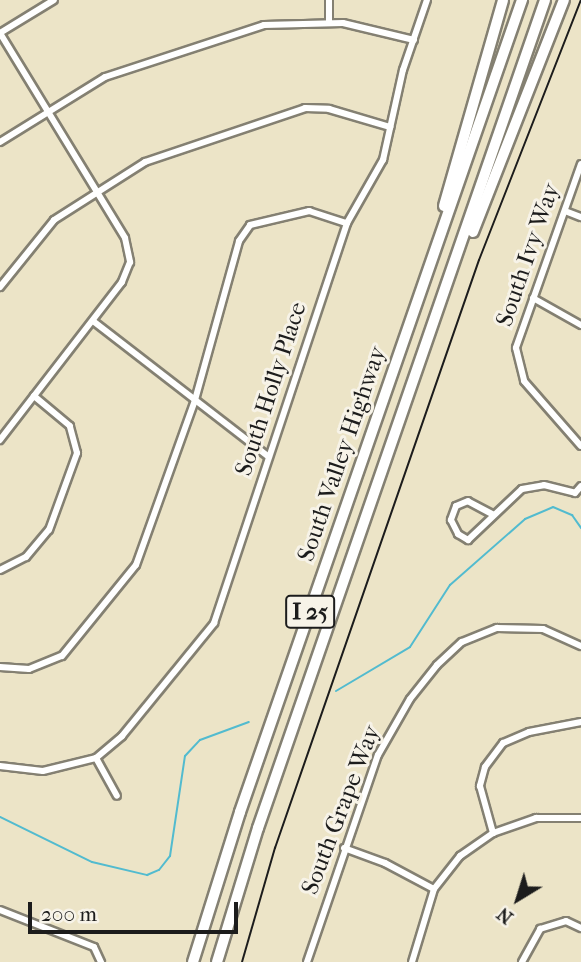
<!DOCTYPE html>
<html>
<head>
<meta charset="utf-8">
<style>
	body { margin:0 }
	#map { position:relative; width:581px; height:962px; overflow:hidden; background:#ece4c7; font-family:"IM FELL French Canon",serif }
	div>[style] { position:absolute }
	.stream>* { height:2px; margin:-1px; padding:0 1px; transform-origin:1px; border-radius:1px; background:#52bbcf }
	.roads { filter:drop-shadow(2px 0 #848072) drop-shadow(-2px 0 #848072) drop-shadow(0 2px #848072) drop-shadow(0 -2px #848072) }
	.street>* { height:6px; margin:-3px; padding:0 3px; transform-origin:3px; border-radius:3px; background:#fff }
	.highway>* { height:10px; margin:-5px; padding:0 5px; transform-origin:5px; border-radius:5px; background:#fff }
	.tram>* { height:2px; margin:-1px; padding:0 1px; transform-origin:1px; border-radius:1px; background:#1c1c1c }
	span { translate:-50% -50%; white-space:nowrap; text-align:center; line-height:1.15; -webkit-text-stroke:6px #f7f3e8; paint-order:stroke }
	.shield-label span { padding:2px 5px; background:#f7f3e8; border:2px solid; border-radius:5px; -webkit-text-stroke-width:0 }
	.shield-label { font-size:23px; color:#1c1c1c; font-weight:700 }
	.street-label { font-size:24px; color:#1c1c1c }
	.north { position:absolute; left:483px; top:864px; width:70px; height:70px; -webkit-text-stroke:5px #f7f3e8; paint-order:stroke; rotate:218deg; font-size:19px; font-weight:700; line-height:28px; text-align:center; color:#1c1c1c }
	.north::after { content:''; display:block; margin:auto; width:24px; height:32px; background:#1c1c1c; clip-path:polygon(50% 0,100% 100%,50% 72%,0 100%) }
	.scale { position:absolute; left:28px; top:902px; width:210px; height:32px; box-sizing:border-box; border:4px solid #1c1c1c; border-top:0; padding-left:9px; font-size:21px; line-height:24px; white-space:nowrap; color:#1c1c1c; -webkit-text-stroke:5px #f7f3e8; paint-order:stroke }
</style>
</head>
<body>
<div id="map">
	<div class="stream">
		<div style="left:336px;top:691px;width:86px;rotate:-30.7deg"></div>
		<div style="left:410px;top:647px;width:74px;rotate:-57.2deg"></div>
		<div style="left:450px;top:585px;width:100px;rotate:-41.3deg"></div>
		<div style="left:525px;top:519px;width:30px;rotate:-23deg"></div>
		<div style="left:553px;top:507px;width:21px;rotate:23deg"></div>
		<div style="left:572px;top:515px;width:16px;rotate:55deg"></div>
		<div style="left:0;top:817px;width:102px;rotate:26.1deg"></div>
		<div style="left:92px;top:862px;width:57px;rotate:13.3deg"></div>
		<div style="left:147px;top:875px;width:13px;rotate:-23deg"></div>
		<div style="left:159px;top:870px;width:18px;rotate:-52deg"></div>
		<div style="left:170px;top:856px;width:101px;rotate:-81.5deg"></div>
		<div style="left:185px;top:756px;width:22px;rotate:-47deg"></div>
		<div style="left:200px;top:740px;width:52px;rotate:-20.2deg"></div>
	</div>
	<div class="roads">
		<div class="street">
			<div style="left:329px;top:22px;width:22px;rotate:-90deg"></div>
			<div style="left:0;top:33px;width:240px;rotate:58.6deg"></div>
			<div style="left:125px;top:238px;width:25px;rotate:78deg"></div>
			<div style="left:130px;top:262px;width:22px;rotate:112deg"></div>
			<div style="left:122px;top:282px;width:200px;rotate:127.7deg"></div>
			<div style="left:0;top:33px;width:63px;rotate:-31.4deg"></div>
			<div style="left:0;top:142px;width:123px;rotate:-31.8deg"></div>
			<div style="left:105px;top:77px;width:167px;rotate:-18.1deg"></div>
			<div style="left:264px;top:25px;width:79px;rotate:-1.5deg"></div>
			<div style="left:343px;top:23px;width:73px;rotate:13.5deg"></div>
			<div style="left:581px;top:164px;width:195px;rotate:109.5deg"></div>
			<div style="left:516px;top:348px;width:34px;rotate:76deg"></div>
			<div style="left:524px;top:381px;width:86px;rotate:48.8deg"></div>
			<div style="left:565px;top:211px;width:17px;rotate:21deg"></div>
			<div style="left:0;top:287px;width:86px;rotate:-51.1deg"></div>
			<div style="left:54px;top:220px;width:108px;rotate:-32.5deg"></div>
			<div style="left:145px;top:162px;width:169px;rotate:-18.6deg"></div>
			<div style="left:305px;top:108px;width:24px;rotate:2deg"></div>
			<div style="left:329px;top:109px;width:64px;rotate:16.4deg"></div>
			<div style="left:533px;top:298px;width:55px;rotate:29.4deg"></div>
			<div style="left:93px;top:321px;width:222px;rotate:37.7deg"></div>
			<div style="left:492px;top:514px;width:27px;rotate:-152deg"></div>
			<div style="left:468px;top:501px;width:13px;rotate:157deg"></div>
			<div style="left:456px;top:506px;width:15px;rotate:110deg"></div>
			<div style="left:451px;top:520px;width:16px;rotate:63deg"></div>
			<div style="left:458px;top:534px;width:12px;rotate:31deg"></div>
			<div style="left:468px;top:540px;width:74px;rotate:-43.4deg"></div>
			<div style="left:522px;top:489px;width:22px;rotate:-10deg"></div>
			<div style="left:544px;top:485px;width:32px;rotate:14deg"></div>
			<div style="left:575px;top:493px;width:9px;rotate:-49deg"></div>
			<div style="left:0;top:570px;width:29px;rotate:-27deg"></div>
			<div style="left:26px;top:557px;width:35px;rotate:-50deg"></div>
			<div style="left:49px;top:530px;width:82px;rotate:-70deg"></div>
			<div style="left:77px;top:453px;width:28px;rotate:-105deg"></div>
			<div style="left:70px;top:426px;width:47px;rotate:-140.2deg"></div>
			<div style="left:0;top:667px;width:29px;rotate:4deg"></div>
			<div style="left:29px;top:669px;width:35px;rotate:-22deg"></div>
			<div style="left:62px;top:656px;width:117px;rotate:-50.9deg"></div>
			<div style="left:136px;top:565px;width:175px;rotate:-70.3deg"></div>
			<div style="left:195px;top:400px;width:165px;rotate:-74.5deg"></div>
			<div style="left:239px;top:241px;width:19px;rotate:-55deg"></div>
			<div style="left:250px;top:225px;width:61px;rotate:-13.3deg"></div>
			<div style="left:309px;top:211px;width:40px;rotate:18deg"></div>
			<div style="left:581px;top:722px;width:53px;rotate:169.1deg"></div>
			<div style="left:529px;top:732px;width:28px;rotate:157deg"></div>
			<div style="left:503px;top:743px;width:30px;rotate:127deg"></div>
			<div style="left:485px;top:767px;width:20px;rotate:105deg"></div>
			<div style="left:480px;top:786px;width:49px;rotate:74.5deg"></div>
			<div style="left:493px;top:833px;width:46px;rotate:-19.2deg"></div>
			<div style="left:536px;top:818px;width:45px"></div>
			<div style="left:96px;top:758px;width:43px;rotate:61.1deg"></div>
			<div style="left:0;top:766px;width:43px;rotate:6.6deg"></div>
			<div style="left:43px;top:771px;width:55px;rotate:-13.8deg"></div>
			<div style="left:96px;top:758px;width:34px;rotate:-40deg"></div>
			<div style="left:122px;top:736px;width:146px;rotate:-50.8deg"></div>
			<div style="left:214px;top:623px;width:422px;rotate:-71.6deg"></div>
			<div style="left:347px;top:223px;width:73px;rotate:-60.3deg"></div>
			<div style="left:383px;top:160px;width:92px;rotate:-77.5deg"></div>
			<div style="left:403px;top:70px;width:74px;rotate:-71.1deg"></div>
			<div style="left:344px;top:848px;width:44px;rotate:20.1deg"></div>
			<div style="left:385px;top:863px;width:55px;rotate:28deg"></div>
			<div style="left:0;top:910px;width:101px;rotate:21.5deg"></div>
			<div style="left:94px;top:947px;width:17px;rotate:65deg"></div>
			<div style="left:307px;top:962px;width:219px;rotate:-71.1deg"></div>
			<div style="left:378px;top:755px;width:64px;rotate:-60.3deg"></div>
			<div style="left:410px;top:699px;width:43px;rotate:-51.5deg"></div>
			<div style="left:437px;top:665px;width:34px;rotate:-43deg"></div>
			<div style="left:462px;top:642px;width:38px;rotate:-22deg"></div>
			<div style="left:497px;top:628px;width:46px;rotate:1.2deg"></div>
			<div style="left:543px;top:629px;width:42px;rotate:24.1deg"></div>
			<div style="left:412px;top:962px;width:76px;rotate:-73.2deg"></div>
			<div style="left:434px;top:889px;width:42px;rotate:-51.8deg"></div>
			<div style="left:460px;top:856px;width:40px;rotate:-34.9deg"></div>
			<div style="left:522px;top:962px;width:38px;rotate:-61deg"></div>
			<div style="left:540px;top:929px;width:27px;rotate:-17deg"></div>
			<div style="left:566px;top:921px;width:17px;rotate:25deg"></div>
		</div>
		<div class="highway">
			<div style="left:444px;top:206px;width:214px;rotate:-74deg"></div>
			<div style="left:473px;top:232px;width:249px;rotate:-68.6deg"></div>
			<div style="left:193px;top:962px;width:157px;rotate:-72.6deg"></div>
			<div style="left:240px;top:812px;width:860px;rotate:-70.85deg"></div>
			<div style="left:217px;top:962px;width:140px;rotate:-73deg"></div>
			<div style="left:258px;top:828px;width:876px;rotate:-70.88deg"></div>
		</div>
	</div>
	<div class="tram">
		<div style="left:242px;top:962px;width:119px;rotate:-73.9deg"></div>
		<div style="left:275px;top:848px;width:622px;rotate:-70.87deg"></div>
		<div style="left:479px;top:260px;width:279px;rotate:-68.6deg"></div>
	</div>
	<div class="shield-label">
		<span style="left:310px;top:612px">I 25</span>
	</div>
	<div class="street-label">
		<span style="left:528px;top:255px;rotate:-71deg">South Ivy Way</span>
		<span style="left:271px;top:389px;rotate:-72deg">South Holly Place</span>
		<span style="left:342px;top:454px;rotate:-71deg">South Valley Highway</span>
		<span style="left:341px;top:810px;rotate:-69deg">South Grape Way</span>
	</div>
	<div class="north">N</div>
	<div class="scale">200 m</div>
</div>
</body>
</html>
